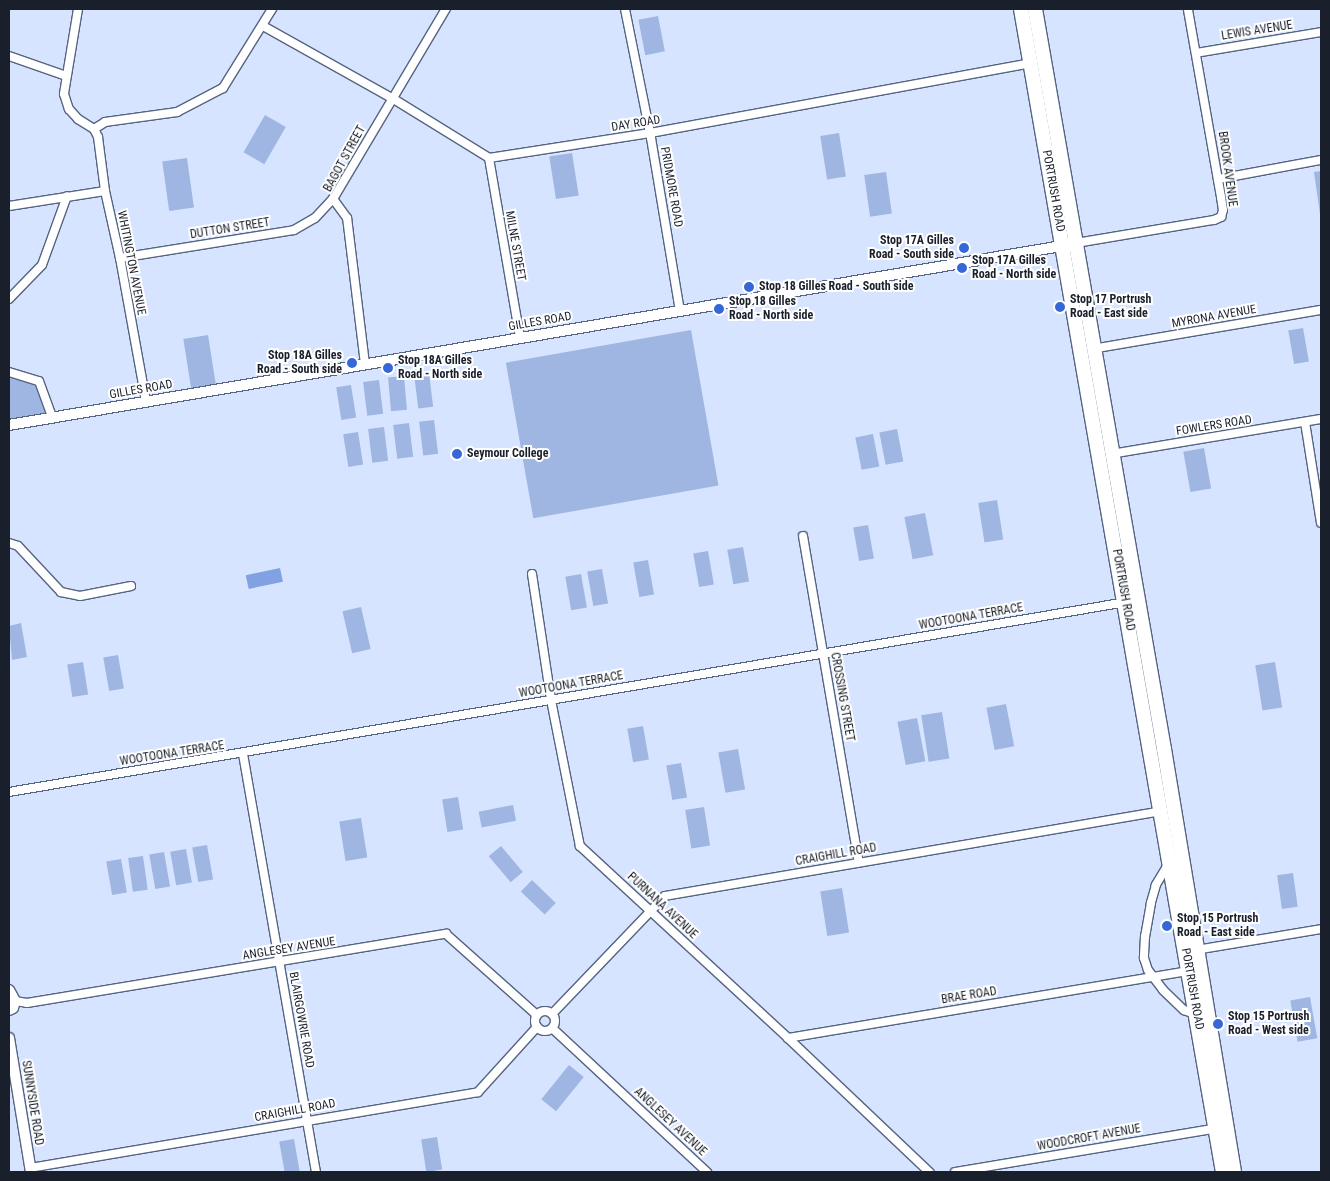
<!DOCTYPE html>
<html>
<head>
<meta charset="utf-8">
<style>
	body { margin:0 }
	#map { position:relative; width:1330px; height:1181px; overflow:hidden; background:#d6e4ff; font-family:"Roboto Condensed",sans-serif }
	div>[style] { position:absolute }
	.green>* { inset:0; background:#9fb6e2; transform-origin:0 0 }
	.water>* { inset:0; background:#81a1e2; transform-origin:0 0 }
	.roads { filter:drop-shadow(1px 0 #556481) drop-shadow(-1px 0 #556481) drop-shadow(0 1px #556481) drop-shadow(0 -1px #556481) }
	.minor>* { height:8px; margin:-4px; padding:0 4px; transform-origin:4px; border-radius:4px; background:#fff }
	.minor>.ring { margin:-4px; padding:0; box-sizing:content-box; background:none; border:8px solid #fff; border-radius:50% }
	.tertiary>* { height:10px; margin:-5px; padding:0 5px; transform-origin:5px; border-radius:5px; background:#fff }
	.trunk>* { height:14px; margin:-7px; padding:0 7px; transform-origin:7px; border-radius:7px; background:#fff }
	.dots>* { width:14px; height:14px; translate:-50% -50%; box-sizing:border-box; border:2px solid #fff; border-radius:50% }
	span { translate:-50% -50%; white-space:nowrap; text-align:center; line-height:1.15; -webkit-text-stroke:4px #fff; paint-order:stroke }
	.street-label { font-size:12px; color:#191f2b }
	.poi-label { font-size:12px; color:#191f2b; font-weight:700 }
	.right { translate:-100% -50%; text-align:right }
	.left { translate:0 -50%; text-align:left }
	.frame { position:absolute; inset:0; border:10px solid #191f2b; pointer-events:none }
</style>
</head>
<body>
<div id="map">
	<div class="green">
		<div style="left:658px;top:16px;width:36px;height:20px;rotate:79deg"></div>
		<div style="left:265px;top:115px;width:24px;height:43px;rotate:30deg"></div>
		<div style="left:839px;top:133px;width:44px;height:19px;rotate:81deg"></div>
		<div style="left:572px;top:153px;width:43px;height:23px;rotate:81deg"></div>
		<div style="left:187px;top:158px;width:50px;height:25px;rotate:82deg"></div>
		<div style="clip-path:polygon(1321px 171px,1321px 221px,1314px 172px)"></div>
		<div style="left:886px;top:172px;width:42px;height:22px;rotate:82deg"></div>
		<div style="left:1303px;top:328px;width:34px;height:15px;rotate:80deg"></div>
		<div style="left:691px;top:330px;width:158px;height:188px;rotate:80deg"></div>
		<div style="left:208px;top:335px;width:55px;height:25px;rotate:81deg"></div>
		<div style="clip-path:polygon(9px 372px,39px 381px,52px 417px,9px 425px)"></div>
		<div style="left:429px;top:373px;width:34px;height:15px;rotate:83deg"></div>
		<div style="left:404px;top:376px;width:34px;height:16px;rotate:85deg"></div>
		<div style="left:379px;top:380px;width:34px;height:16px;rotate:83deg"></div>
		<div style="left:351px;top:385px;width:33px;height:15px;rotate:81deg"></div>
		<div style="left:434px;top:420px;width:34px;height:15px;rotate:83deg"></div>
		<div style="left:409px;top:423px;width:34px;height:16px;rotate:83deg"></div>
		<div style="left:384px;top:427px;width:34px;height:16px;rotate:83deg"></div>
		<div style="left:897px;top:429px;width:33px;height:18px;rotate:79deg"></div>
		<div style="left:358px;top:432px;width:33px;height:15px;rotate:81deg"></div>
		<div style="left:873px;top:434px;width:33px;height:18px;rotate:79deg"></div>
		<div style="left:1204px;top:448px;width:41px;height:21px;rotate:80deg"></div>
		<div style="left:997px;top:500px;width:40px;height:19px;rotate:81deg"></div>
		<div style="left:925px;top:513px;width:43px;height:21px;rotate:79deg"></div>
		<div style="left:868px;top:525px;width:34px;height:15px;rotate:80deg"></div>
		<div style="left:743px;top:547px;width:35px;height:16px;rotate:80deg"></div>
		<div style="left:708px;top:551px;width:34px;height:15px;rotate:80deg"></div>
		<div style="left:648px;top:560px;width:35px;height:15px;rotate:80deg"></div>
		<div style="left:602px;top:569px;width:35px;height:15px;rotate:80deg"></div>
		<div style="left:581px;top:574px;width:34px;height:16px;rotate:80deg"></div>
		<div style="left:361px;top:607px;width:43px;height:19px;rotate:77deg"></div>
		<div style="clip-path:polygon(21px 623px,27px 657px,12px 660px,9px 626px)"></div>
		<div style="left:118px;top:655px;width:34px;height:15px;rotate:80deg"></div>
		<div style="left:83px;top:662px;width:33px;height:16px;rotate:81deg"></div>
		<div style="left:1275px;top:662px;width:46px;height:20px;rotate:81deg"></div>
		<div style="left:1006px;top:704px;width:43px;height:20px;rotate:79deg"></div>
		<div style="left:942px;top:712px;width:47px;height:21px;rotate:81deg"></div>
		<div style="left:917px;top:718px;width:44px;height:20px;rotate:79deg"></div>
		<div style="left:643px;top:726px;width:34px;height:16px;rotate:80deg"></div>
		<div style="left:738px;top:749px;width:41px;height:20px;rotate:80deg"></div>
		<div style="left:681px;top:763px;width:35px;height:15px;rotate:80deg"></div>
		<div style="left:458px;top:797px;width:33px;height:16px;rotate:81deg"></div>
		<div style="left:513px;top:805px;width:16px;height:35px;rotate:79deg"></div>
		<div style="left:704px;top:807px;width:39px;height:19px;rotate:81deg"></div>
		<div style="left:361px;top:818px;width:40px;height:22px;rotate:81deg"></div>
		<div style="left:207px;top:845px;width:35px;height:15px;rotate:80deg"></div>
		<div style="left:501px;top:846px;width:34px;height:16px;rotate:50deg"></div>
		<div style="left:186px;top:849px;width:34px;height:16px;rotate:80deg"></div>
		<div style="left:164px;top:852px;width:35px;height:15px;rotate:80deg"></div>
		<div style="left:143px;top:856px;width:34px;height:15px;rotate:82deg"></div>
		<div style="left:121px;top:859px;width:34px;height:15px;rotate:80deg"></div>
		<div style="left:1293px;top:873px;width:34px;height:16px;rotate:82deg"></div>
		<div style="left:532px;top:880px;width:33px;height:16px;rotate:44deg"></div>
		<div style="left:842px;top:888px;width:45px;height:22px;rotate:81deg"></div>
		<div style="left:1310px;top:997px;width:42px;height:20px;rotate:80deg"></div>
		<div style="left:569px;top:1065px;width:19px;height:44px;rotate:39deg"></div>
		<div style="left:437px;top:1137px;width:33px;height:16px;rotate:81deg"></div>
		<div style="left:294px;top:1139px;width:34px;height:15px;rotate:80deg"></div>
	</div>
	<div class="water">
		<div style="left:280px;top:568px;width:14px;height:35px;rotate:78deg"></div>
	</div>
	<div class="roads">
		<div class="minor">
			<div style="left:78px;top:9px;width:86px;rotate:99.4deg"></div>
			<div style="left:64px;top:94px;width:16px;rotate:72deg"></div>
			<div style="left:69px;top:109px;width:13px;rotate:48deg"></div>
			<div style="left:78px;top:119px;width:19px;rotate:32deg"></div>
			<div style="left:625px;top:9px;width:132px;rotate:78.6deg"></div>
			<div style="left:651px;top:138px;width:175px;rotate:80.5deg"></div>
			<div style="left:263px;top:26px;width:148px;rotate:29.2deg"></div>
			<div style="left:392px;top:98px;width:114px;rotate:31.7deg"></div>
			<div style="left:489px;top:158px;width:163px;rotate:-8.8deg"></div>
			<div style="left:650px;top:133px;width:388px;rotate:-10.4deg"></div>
			<div style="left:1196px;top:53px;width:127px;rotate:-9.5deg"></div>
			<div style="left:9px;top:56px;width:60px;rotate:19.3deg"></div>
			<div style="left:94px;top:129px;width:9px;rotate:63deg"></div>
			<div style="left:98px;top:137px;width:54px;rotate:82.6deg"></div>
			<div style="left:105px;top:191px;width:69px;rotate:77.4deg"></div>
			<div style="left:120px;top:258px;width:145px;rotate:79.7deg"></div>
			<div style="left:94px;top:129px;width:13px;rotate:-32deg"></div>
			<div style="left:105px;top:122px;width:73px;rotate:-7.9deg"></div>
			<div style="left:177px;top:112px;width:52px;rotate:-27.6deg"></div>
			<div style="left:223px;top:88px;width:93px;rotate:-58.2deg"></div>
			<div style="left:489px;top:158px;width:183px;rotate:80.2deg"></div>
			<div style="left:1218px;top:179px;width:105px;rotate:-10.5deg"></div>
			<div style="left:9px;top:206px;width:97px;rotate:-8.9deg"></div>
			<div style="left:1076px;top:243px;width:140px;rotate:-9.5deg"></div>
			<div style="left:1214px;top:220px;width:8px;rotate:-23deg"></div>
			<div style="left:1221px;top:217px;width:7px;rotate:-74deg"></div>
			<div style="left:1223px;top:210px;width:13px;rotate:-99deg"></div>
			<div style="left:1221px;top:197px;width:191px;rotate:-100deg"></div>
			<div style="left:120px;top:258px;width:176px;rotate:-9.1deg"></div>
			<div style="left:294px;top:230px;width:24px;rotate:-30deg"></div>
			<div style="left:315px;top:218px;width:26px;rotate:-47deg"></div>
			<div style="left:9px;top:299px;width:47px;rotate:-45.9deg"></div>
			<div style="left:42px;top:265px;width:73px;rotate:-70.1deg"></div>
			<div style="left:1092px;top:349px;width:232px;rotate:-9.7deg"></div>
			<div style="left:365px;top:364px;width:147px;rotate:-97deg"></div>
			<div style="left:347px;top:218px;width:24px;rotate:-126deg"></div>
			<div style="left:333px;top:199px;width:221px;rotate:-59.3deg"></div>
			<div style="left:9px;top:372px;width:31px;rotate:17deg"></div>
			<div style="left:39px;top:381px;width:38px;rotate:70deg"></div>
			<div style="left:1305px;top:422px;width:102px;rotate:81deg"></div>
			<div style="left:1111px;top:454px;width:213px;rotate:-9.5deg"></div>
			<div style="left:803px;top:536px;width:331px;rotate:80.3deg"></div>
			<div style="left:9px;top:543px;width:9px;rotate:18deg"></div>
			<div style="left:18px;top:546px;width:63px;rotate:46.9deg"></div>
			<div style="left:61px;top:592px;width:19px;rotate:12deg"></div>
			<div style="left:80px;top:596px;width:52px;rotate:-11.1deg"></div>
			<div style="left:532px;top:574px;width:127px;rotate:81.4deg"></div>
			<div style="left:551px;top:700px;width:149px;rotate:78.8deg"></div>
			<div style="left:580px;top:846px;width:283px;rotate:42.7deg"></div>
			<div style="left:788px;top:1038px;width:195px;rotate:43.5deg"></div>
			<div style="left:243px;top:754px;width:424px;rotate:80.1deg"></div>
			<div style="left:9px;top:792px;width:1133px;rotate:-9.65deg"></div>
			<div style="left:1169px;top:863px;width:26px;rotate:121deg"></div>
			<div style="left:1156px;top:885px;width:19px;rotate:106deg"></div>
			<div style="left:1151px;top:903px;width:34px;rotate:100deg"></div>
			<div style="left:1145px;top:936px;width:22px;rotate:93deg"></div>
			<div style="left:1144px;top:958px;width:13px;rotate:72deg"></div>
			<div style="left:1148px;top:970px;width:25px;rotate:53deg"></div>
			<div style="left:1163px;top:990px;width:29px;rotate:44deg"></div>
			<div style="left:1184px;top:1010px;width:14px;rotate:21deg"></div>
			<div style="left:1196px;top:950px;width:127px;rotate:-9.5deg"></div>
			<div style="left:15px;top:1001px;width:12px;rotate:9deg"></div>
			<div style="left:27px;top:1003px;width:425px;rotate:-9.4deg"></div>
			<div style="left:446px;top:934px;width:122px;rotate:41.7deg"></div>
			<div class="ring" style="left:535px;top:1011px;width:12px;height:12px"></div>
			<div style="left:552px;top:1014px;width:163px;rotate:-46.2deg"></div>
			<div style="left:665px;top:896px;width:504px;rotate:-9.71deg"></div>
			<div style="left:552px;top:1028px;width:212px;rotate:42.9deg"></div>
			<div style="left:788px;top:1038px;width:407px;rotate:-9.5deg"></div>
			<div style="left:30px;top:1168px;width:454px;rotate:-9.6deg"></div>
			<div style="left:478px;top:1092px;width:88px;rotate:-47.8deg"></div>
			<div style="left:955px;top:1172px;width:266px;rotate:-9.5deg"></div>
		</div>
		<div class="tertiary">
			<div style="left:9px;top:425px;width:1074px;rotate:-9.65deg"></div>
			<div style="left:9px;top:990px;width:13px;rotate:61deg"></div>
			<div style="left:15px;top:1001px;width:7px;rotate:106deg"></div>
			<div style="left:13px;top:1008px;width:4px;rotate:153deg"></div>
			<div style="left:9px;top:1038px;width:136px;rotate:80.7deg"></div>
		</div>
		<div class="trunk">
			<div style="left:1021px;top:9px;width:1180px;rotate:80.15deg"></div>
			<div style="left:1035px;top:9px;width:751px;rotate:80.11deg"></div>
			<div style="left:1164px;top:749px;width:429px;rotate:80.6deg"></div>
		</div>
	</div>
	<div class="dots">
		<div style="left:964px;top:248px;background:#3667d6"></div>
		<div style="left:962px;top:268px;background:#3667d6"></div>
		<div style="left:749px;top:287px;background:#3667d6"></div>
		<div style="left:1060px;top:307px;background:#3667d6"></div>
		<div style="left:719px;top:309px;background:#3667d6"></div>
		<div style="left:352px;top:363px;background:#3667d6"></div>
		<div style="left:388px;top:368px;background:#3667d6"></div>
		<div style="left:457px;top:454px;background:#3667d6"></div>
		<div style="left:1167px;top:926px;background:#3667d6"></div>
		<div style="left:1218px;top:1024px;background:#3667d6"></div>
	</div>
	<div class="street-label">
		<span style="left:1257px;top:31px;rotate:-9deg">LEWIS AVENUE</span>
		<span style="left:636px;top:124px;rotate:-9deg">DAY ROAD</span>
		<span style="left:345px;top:159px;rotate:-61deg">BAGOT STREET</span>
		<span style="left:1227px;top:169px;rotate:82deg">BROOK AVENUE</span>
		<span style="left:671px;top:187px;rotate:80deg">PRIDMORE ROAD</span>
		<span style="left:1053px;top:191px;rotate:80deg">PORTRUSH ROAD</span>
		<span style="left:230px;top:229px;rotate:-9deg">DUTTON STREET</span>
		<span style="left:515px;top:246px;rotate:80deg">MILNE STREET</span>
		<span style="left:131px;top:263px;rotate:79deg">WHITINGTON AVENUE</span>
		<span style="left:1214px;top:317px;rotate:-10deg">MYRONA AVENUE</span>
		<span style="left:540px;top:322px;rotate:-10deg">GILLES ROAD</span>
		<span style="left:141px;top:390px;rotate:-10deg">GILLES ROAD</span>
		<span style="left:1214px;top:426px;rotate:-9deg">FOWLERS ROAD</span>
		<span style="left:1123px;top:590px;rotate:80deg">PORTRUSH ROAD</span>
		<span style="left:971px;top:617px;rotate:-10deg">WOOTOONA TERRACE</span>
		<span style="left:571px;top:685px;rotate:-10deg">WOOTOONA TERRACE</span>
		<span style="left:842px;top:697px;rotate:80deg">CROSSING STREET</span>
		<span style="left:172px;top:754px;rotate:-9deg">WOOTOONA TERRACE</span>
		<span style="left:836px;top:855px;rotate:-10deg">CRAIGHILL ROAD</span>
		<span style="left:662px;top:906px;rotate:43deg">PURNANA AVENUE</span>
		<span style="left:289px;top:949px;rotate:-9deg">ANGLESEY AVENUE</span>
		<span style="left:1192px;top:989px;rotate:80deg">PORTRUSH ROAD</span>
		<span style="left:969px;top:996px;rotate:-9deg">BRAE ROAD</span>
		<span style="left:301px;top:1020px;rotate:80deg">BLAIRGOWRIE ROAD</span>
		<span style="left:32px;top:1103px;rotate:81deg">SUNNYSIDE ROAD</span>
		<span style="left:295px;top:1111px;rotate:-10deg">CRAIGHILL ROAD</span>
		<span style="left:670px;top:1122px;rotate:43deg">ANGLESEY AVENUE</span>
		<span style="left:1089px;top:1138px;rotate:-10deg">WOODCROFT AVENUE</span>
	</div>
	<div class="poi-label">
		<span class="right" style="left:954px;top:248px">Stop 17A Gilles<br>Road - South side</span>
		<span class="left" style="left:972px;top:268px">Stop 17A Gilles<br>Road - North side</span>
		<span class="left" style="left:759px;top:287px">Stop 18 Gilles Road - South side</span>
		<span class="left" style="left:1070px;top:307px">Stop 17 Portrush<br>Road - East side</span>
		<span class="left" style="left:729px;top:309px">Stop 18 Gilles<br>Road - North side</span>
		<span class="right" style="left:342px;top:363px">Stop 18A Gilles<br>Road - South side</span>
		<span class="left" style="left:398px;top:368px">Stop 18A Gilles<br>Road - North side</span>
		<span class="left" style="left:467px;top:454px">Seymour College</span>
		<span class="left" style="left:1177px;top:926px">Stop 15 Portrush<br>Road - East side</span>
		<span class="left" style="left:1228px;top:1024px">Stop 15 Portrush<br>Road - West side</span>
	</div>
	<div class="frame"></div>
</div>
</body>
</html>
